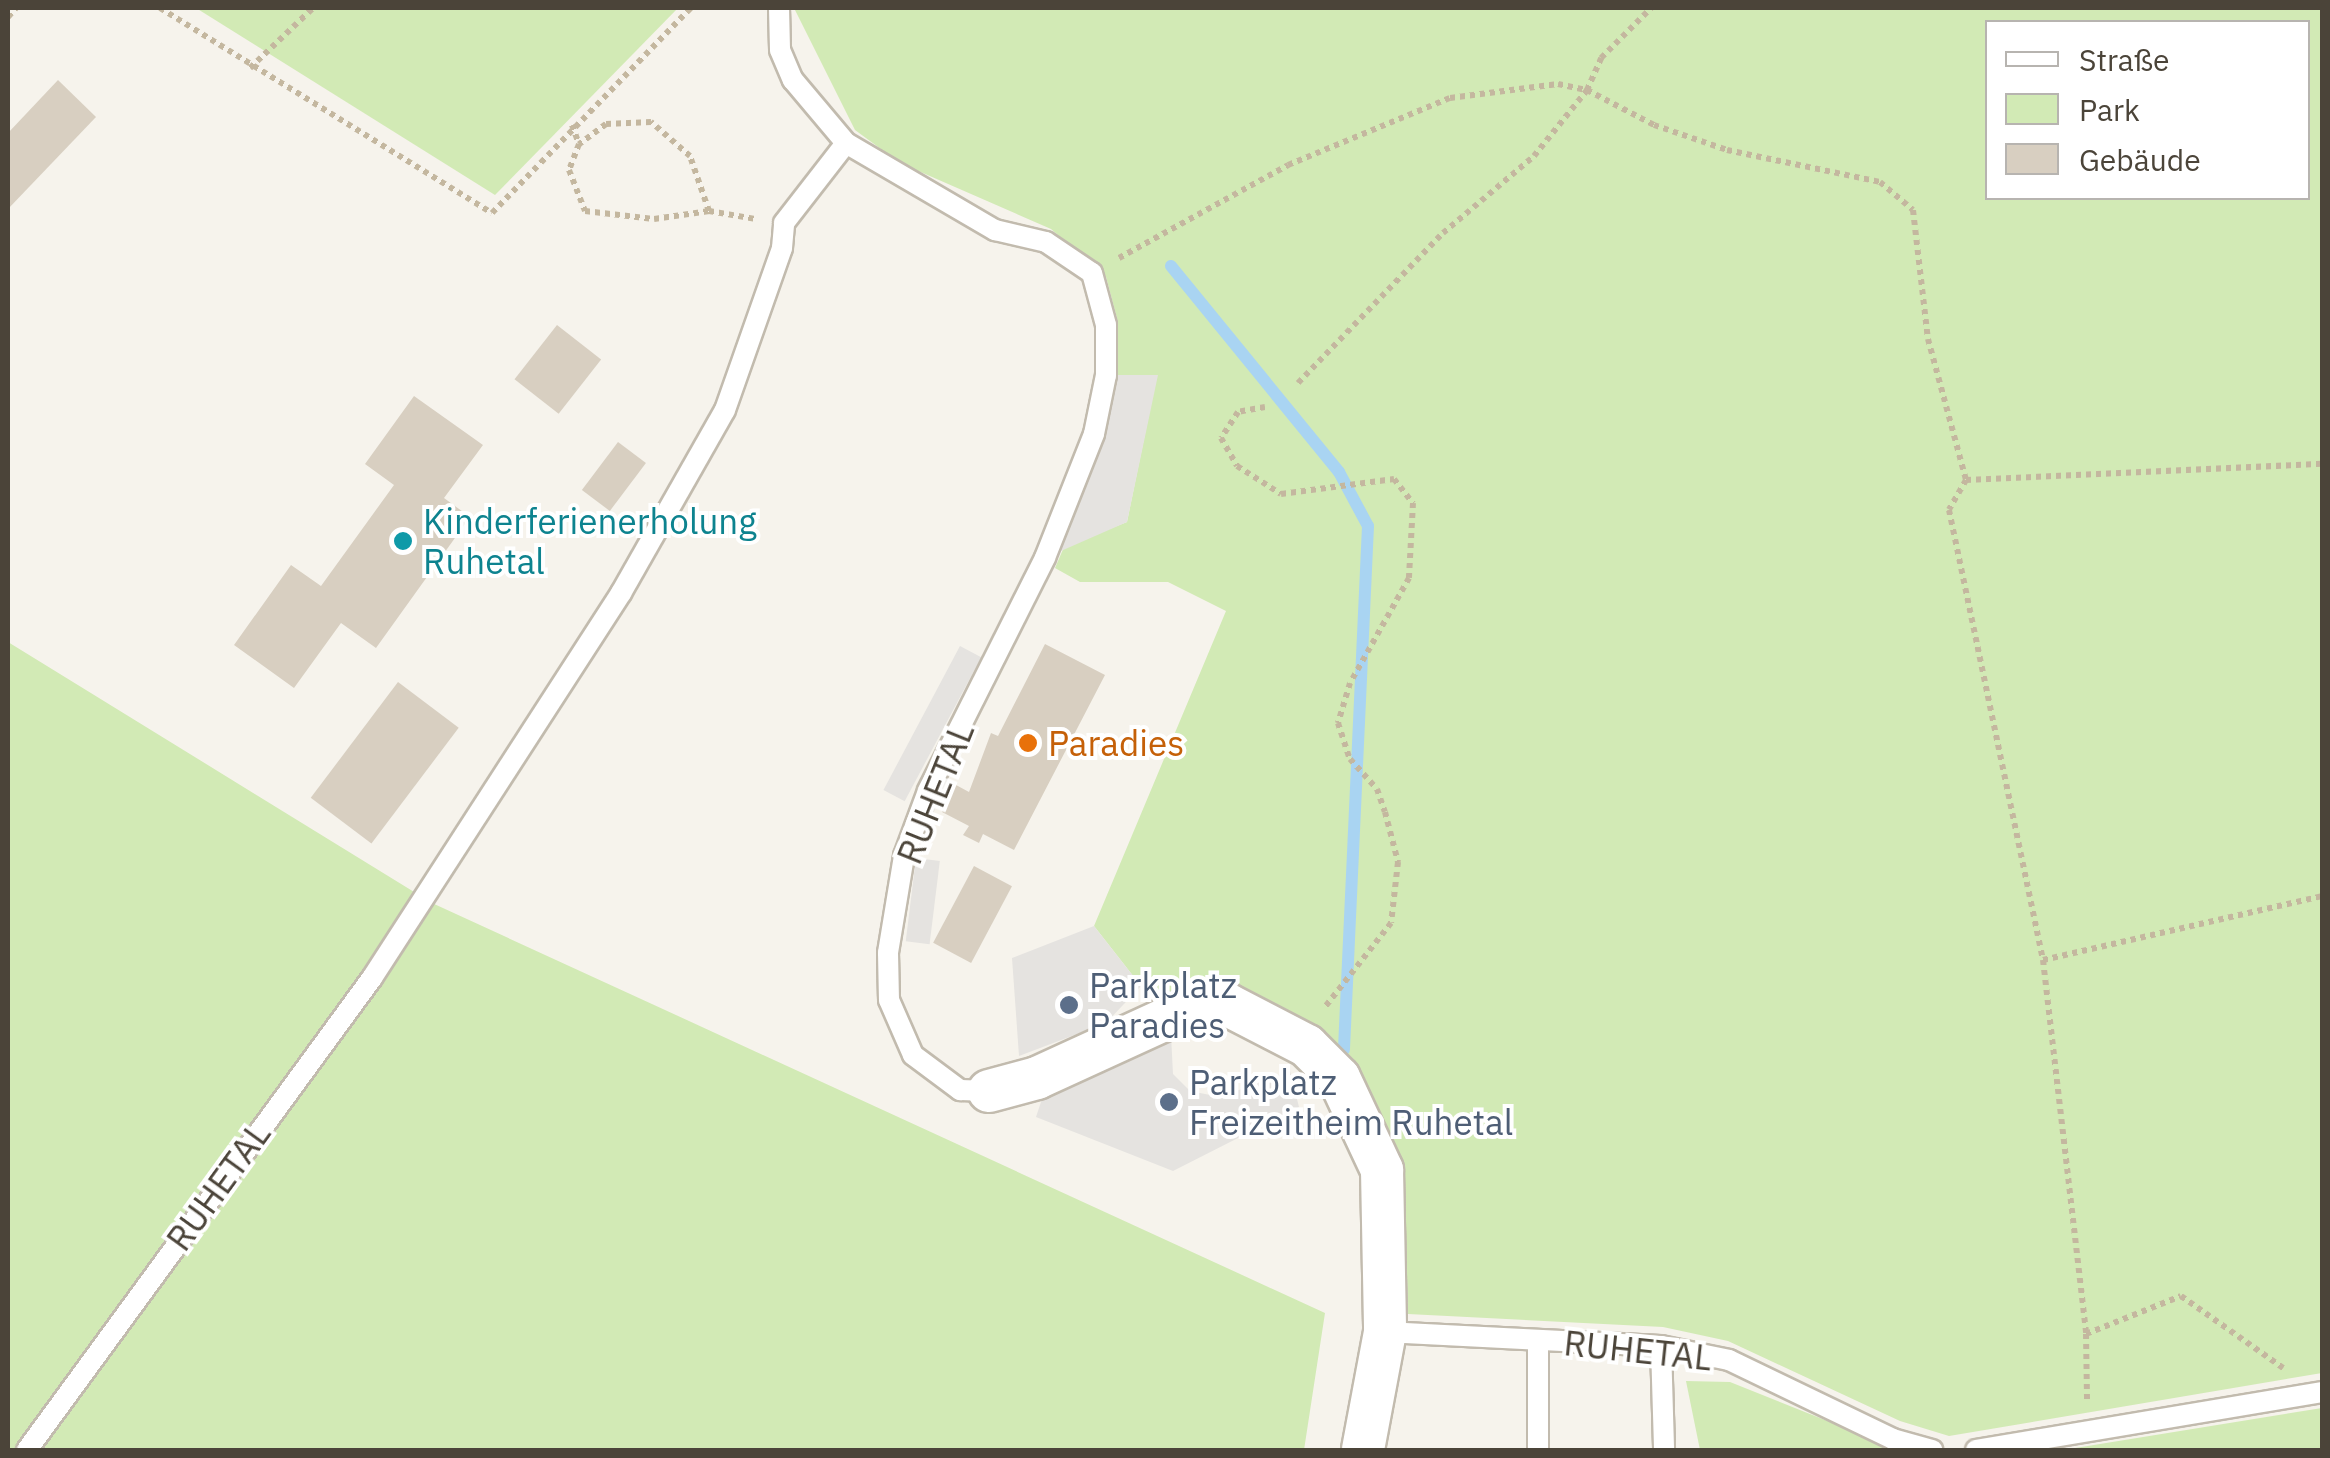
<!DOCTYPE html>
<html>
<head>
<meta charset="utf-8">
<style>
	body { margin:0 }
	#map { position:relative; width:2330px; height:1458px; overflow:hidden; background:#f6f3ec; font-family:"IBM Plex Sans",sans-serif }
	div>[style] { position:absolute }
	.green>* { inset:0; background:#d2eab5 }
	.parking>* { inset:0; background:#e5e3e0; transform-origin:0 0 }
	.stream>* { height:12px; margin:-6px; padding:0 6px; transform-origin:6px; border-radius:6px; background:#a9d4f2 }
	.building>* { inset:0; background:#d8cfc1; transform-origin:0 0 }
	.path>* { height:6px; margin-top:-3px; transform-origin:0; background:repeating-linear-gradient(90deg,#c4b79f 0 5px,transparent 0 10px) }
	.roads { filter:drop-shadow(2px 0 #c2bbae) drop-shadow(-2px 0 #c2bbae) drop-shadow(0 2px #c2bbae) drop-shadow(0 -2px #c2bbae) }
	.service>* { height:20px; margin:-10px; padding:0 10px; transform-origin:10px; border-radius:10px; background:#fff }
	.minor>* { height:42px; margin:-21px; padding:0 21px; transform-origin:21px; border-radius:21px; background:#fff }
	.dots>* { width:28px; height:28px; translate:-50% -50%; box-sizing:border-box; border:5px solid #fff; border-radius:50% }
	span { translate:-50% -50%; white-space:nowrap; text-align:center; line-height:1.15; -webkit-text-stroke:8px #fff; paint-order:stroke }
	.culture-label { font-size:35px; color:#0d838f }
	.left { translate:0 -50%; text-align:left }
	.food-label { font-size:35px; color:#c56008 }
	.street-label { font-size:35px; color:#4b4439 }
	.service-label { font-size:35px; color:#4e5e75 }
	.frame { position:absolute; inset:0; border:10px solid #4b4439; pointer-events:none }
	.legend { position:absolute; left:1985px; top:20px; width:325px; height:180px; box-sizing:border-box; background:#fff; border:2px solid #b7b4b0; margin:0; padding:12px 18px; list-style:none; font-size:30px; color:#4b4439 }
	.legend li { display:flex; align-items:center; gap:20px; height:50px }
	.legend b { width:50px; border:2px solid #b7b4b0 }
</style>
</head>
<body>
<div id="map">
	<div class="green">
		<div style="clip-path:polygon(196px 8px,678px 8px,495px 195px)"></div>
		<div style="clip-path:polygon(evenodd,794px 8px,2322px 8px,2322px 1373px,1949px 1436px,1900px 1421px,1728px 1341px,1663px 1327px,1408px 1314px,1404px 1164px,1357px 1065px,1321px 1029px,1232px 983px,1190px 984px,1165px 993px,1141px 986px,1094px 926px,1226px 611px,1168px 582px,1080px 582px,1055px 568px,1064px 547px,1127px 522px,1157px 375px,1117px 375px,1118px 322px,1106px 277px,1051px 229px,900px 163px,855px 130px,794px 8px,1988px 22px,2308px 22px,2308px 198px,1988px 198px,1988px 22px)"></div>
		<div style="clip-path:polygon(8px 642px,432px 903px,1325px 1313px,1304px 1450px,8px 1450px)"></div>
		<div style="clip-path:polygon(1686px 1381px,1730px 1382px,1900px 1450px,1700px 1450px)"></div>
		<div style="clip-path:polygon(2322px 1408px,2322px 1450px,2063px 1450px)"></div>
	</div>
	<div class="parking">
		<div style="clip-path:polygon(1106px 375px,1158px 375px,1127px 522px,1045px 558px)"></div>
		<div style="left:960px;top:646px;width:24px;height:163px;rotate:28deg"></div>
		<div style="left:916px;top:858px;width:24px;height:84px;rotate:7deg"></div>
		<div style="clip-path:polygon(1094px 926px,1141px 986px,1106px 1023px,1019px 1056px,1012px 958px)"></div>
		<div style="clip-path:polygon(1171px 1035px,1173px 1074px,1190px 1091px,1220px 1097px,1290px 1071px,1299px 1107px,1173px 1171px,1036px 1117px,1044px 1093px)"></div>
	</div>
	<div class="stream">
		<div style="left:1171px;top:266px;width:266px;rotate:50.8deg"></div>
		<div style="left:1339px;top:472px;width:61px;rotate:61.8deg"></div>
		<div style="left:1368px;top:526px;width:524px;rotate:92.63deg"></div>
	</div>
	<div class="building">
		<div style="clip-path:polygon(58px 80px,96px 117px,8px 209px,8px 133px)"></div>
		<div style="left:557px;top:325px;width:56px;height:69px;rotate:38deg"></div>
		<div style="clip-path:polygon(414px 396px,483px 445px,444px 498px,470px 517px,376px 648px,341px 623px,294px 688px,234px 645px,291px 565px,321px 586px,394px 485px,365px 464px)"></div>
		<div style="left:618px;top:442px;width:35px;height:60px;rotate:37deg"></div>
		<div style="clip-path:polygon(1045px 644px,1105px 675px,1014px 850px,983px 834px,979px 843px,963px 835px,969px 826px,942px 812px,956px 785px,969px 792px,991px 733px,998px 736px)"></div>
		<div style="left:398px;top:682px;width:76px;height:145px;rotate:37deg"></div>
		<div style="left:974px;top:866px;width:43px;height:87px;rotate:28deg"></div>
	</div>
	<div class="path">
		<div style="left:160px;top:8px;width:390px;rotate:31.7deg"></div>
		<div style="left:492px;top:213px;width:286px;rotate:-45.9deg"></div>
		<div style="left:8px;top:17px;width:12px;rotate:-48deg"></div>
		<div style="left:250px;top:68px;width:87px;rotate:-43.6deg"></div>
		<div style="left:572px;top:125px;width:20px;rotate:70deg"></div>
		<div style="left:709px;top:211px;width:58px;rotate:-109.1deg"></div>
		<div style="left:690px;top:156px;width:52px;rotate:-138.9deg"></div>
		<div style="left:651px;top:122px;width:45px;rotate:177.5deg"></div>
		<div style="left:606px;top:124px;width:34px;rotate:143deg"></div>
		<div style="left:579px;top:144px;width:28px;rotate:111deg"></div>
		<div style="left:569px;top:170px;width:44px;rotate:68.7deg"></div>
		<div style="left:585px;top:211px;width:69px;rotate:6.6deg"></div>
		<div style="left:654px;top:219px;width:56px;rotate:-8.3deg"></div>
		<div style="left:709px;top:211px;width:48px;rotate:9.7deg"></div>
		<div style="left:1119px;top:258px;width:193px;rotate:-28.8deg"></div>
		<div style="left:1288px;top:165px;width:175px;rotate:-22.5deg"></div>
		<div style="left:1450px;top:98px;width:109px;rotate:-7.4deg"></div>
		<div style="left:1558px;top:84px;width:30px;rotate:12deg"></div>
		<div style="left:1587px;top:90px;width:76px;rotate:27.6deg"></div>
		<div style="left:1654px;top:125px;width:77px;rotate:18.9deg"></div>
		<div style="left:1727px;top:150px;width:156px;rotate:11.8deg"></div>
		<div style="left:1880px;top:182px;width:43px;rotate:40.3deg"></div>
		<div style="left:1913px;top:210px;width:130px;rotate:83.4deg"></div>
		<div style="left:1928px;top:339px;width:146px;rotate:74.9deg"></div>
		<div style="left:1966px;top:480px;width:356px;rotate:-2.6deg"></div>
		<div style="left:1298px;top:383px;width:209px;rotate:-46deg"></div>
		<div style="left:1443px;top:233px;width:119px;rotate:-40.2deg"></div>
		<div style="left:1534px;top:156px;width:85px;rotate:-51.2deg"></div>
		<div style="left:1587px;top:90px;width:35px;rotate:-66deg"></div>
		<div style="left:1601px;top:58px;width:71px;rotate:-45deg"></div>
		<div style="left:1265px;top:407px;width:27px;rotate:170deg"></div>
		<div style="left:1238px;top:412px;width:31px;rotate:123deg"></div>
		<div style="left:1221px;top:438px;width:32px;rotate:60deg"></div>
		<div style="left:1237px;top:466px;width:52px;rotate:32.5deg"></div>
		<div style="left:1281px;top:494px;width:114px;rotate:-7.6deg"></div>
		<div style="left:1394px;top:479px;width:31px;rotate:52deg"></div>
		<div style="left:1413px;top:503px;width:75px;rotate:93.1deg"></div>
		<div style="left:1409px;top:578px;width:120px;rotate:119.3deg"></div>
		<div style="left:1350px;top:683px;width:42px;rotate:106.7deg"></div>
		<div style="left:1338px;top:723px;width:38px;rotate:72deg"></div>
		<div style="left:1350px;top:759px;width:40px;rotate:48deg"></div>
		<div style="left:1377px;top:789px;width:24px;rotate:71deg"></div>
		<div style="left:1385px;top:812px;width:52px;rotate:75.4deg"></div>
		<div style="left:1398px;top:862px;width:61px;rotate:96.5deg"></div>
		<div style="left:1391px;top:923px;width:108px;rotate:128.2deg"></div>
		<div style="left:1966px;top:480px;width:34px;rotate:120deg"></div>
		<div style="left:1949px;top:510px;width:460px;rotate:78.2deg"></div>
		<div style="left:2043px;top:960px;width:376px;rotate:83.4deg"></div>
		<div style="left:2086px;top:1334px;width:102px;rotate:-21.8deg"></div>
		<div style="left:2181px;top:1296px;width:125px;rotate:35.2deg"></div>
		<div style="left:2043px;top:960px;width:286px;rotate:-12.9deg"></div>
		<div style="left:2086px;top:1334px;width:67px;rotate:89.1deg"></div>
	</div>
	<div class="roads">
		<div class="service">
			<div style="left:779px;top:8px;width:42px;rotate:88.6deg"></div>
			<div style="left:780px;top:50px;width:33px;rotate:67deg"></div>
			<div style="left:793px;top:80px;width:82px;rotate:49.9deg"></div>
			<div style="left:846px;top:143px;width:173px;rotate:30.3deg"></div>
			<div style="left:995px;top:230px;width:52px;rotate:13.2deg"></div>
			<div style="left:1046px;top:242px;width:55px;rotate:34deg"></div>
			<div style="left:1092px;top:273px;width:54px;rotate:74.9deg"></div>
			<div style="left:1106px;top:325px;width:50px;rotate:90deg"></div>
			<div style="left:1106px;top:375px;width:60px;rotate:101.5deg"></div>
			<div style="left:1094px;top:434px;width:133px;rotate:111.6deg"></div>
			<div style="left:1045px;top:558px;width:261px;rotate:116.7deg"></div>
			<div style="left:928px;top:791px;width:69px;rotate:110.3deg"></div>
			<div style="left:904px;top:856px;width:98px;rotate:99.4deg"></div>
			<div style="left:888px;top:953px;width:47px;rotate:88.8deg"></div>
			<div style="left:889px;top:1000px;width:60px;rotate:66.4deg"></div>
			<div style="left:913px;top:1055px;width:59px;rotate:36.7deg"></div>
			<div style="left:960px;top:1090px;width:29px;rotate:2deg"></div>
			<div style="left:1385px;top:1332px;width:276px;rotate:2.9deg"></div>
			<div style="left:1661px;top:1346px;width:69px;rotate:11.6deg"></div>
			<div style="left:1729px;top:1360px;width:182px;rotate:25.7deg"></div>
			<div style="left:1893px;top:1439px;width:41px;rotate:15.8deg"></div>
			<div style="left:1538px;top:1340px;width:110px;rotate:90deg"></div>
			<div style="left:1661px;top:1346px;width:104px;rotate:88.3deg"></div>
			<div style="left:27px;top:1450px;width:585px;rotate:-53.84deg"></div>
			<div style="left:372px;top:978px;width:459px;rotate:-57.1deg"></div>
			<div style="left:621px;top:593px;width:210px;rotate:-60.4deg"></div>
			<div style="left:725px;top:410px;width:172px;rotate:-70.6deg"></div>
			<div style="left:782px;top:248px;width:25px;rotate:-85deg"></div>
			<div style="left:784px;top:223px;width:101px;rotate:-52.2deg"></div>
			<div style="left:1976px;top:1450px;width:351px;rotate:-9.5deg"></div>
		</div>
		<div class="minor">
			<div style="left:989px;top:1091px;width:50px;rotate:-15.2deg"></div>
			<div style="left:1037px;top:1078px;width:173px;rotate:-24.6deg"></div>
			<div style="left:1194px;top:1006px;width:34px;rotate:-2deg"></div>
			<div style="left:1228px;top:1005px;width:89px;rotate:27.4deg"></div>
			<div style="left:1307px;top:1046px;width:45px;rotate:45deg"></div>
			<div style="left:1339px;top:1078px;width:102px;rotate:64.9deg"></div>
			<div style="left:1382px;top:1170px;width:162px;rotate:88.9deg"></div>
			<div style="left:1385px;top:1332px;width:120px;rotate:100.6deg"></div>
		</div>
	</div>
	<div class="dots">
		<div style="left:403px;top:541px;background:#0f9aa8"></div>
		<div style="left:1028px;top:743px;background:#e8710a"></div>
		<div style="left:1069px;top:1005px;background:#5c6f8a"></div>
		<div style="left:1169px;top:1102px;background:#5c6f8a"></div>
	</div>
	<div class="culture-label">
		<span class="left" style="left:423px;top:541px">Kinderferienerholung<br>Ruhetal</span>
	</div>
	<div class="food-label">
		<span class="left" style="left:1048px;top:743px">Paradies</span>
	</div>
	<div class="street-label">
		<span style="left:935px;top:793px;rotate:-68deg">RUHETAL</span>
		<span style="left:218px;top:1186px;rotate:-54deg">RUHETAL</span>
		<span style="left:1638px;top:1350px;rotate:6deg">RUHETAL</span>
	</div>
	<div class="service-label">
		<span class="left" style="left:1089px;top:1005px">Parkplatz<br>Paradies</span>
		<span class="left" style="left:1189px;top:1102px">Parkplatz<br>Freizeitheim Ruhetal</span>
	</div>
	<div class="frame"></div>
	<ul class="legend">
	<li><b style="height:12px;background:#fff"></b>Straße</li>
	<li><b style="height:28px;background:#d2eab5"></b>Park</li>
	<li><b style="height:28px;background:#d8cfc1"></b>Gebäude</li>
	</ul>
</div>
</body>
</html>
